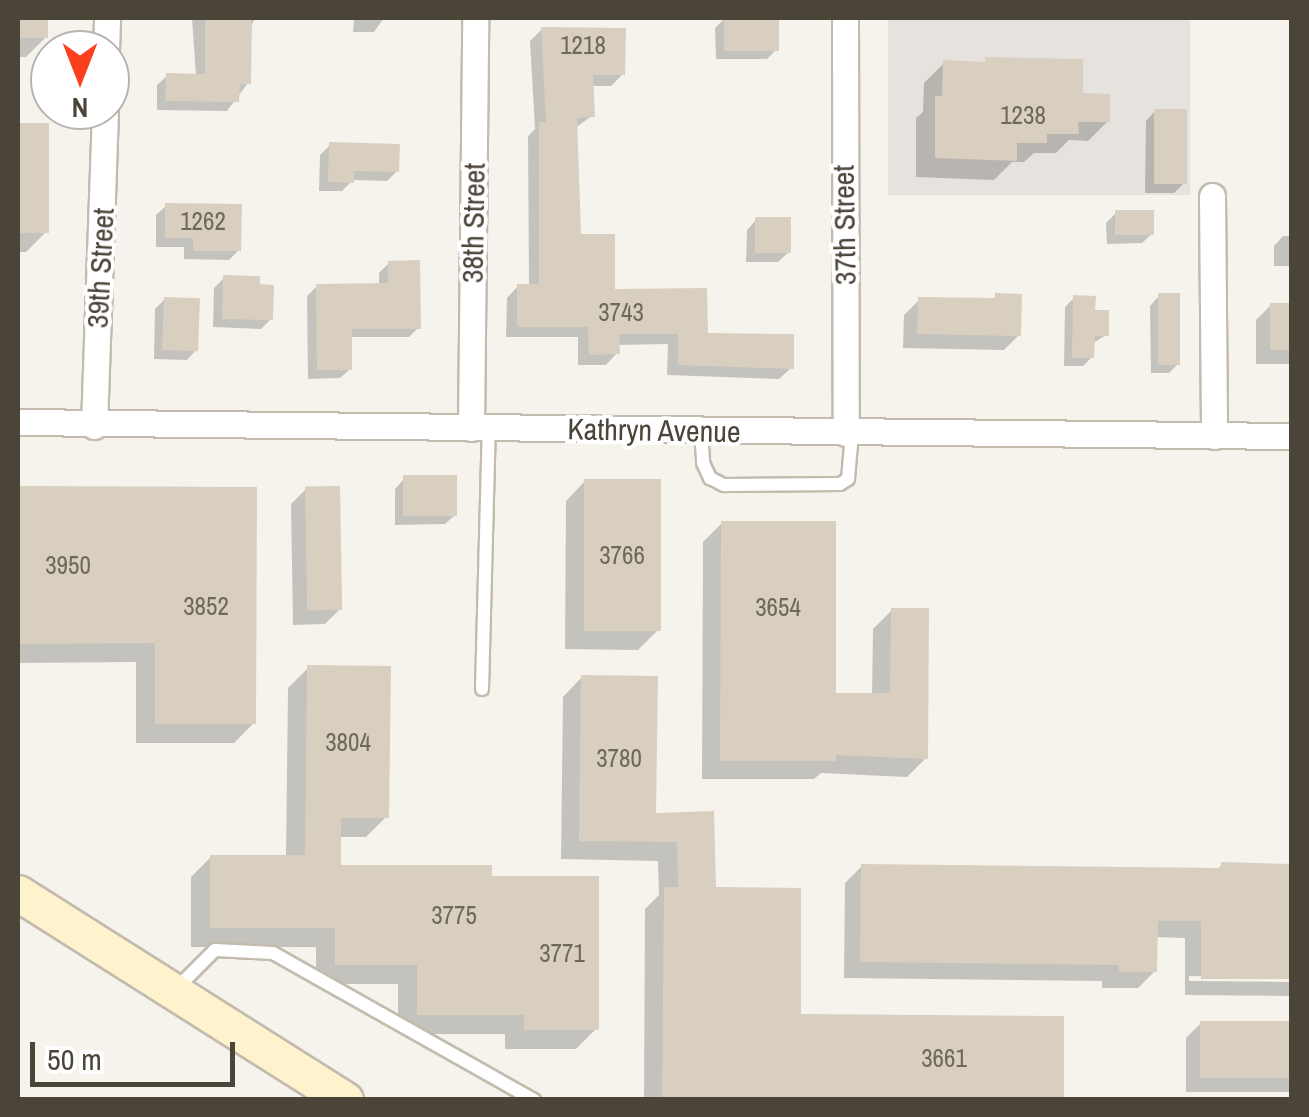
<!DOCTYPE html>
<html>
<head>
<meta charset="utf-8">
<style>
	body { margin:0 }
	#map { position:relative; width:1309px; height:1117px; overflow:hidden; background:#f6f3ec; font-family:"Archivo Narrow",sans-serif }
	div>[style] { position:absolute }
	.industrial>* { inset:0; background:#e6e2dd; transform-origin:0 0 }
	.shadow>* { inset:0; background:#0003 }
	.building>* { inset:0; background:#d8cfc1; transform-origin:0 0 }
	.roads { filter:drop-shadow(2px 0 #c2bbae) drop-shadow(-2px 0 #c2bbae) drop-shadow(0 2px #c2bbae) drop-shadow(0 -2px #c2bbae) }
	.service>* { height:12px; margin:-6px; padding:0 6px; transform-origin:6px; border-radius:6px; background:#fff }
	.minor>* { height:25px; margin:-12.5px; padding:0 12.5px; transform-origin:12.5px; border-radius:12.5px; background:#fff }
	.secondary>* { height:35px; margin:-17.5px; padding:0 17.5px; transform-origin:17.5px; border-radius:17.5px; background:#fff3cd }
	span { translate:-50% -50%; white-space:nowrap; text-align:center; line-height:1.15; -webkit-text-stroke:8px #fff; paint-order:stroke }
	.number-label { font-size:25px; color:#6e675b }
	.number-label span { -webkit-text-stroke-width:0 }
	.street-label { font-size:30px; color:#4b4439 }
	.frame { position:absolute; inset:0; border:20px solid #4b4439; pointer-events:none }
	.north { position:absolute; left:30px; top:30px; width:100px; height:100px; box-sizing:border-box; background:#fff; border:2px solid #b7b4b0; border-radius:50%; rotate:180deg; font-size:28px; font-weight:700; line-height:40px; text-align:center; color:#4b4439 }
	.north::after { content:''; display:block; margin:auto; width:35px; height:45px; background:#fc3f1d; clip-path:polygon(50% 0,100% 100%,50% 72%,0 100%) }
	.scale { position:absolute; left:30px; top:1042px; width:205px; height:45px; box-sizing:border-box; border:5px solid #4b4439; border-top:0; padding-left:12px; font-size:30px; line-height:35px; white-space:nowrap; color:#4b4439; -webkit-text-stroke:8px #fff; paint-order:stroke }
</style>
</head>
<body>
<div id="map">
	<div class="industrial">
		<div style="left:888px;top:18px;width:302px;height:177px"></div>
	</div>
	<div class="shadow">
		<div style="clip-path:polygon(18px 18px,46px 18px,46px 37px,26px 57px,18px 57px)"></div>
		<div style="clip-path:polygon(192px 18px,255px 18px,249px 32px,248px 83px,227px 111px,157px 110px,157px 85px,167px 76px,196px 76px)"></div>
		<div style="clip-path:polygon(346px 18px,398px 18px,384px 18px,374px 32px,353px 32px,354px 18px)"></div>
		<div style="clip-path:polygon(725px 18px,776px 18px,777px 49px,767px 59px,716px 59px,715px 28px)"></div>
		<div style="clip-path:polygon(542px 29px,623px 74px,611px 86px,591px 86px,592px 116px,575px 128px,579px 236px,612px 292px,705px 335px,791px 368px,779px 379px,667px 375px,668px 344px,617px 345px,617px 353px,606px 365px,578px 365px,578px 337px,506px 337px,507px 298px,518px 286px,529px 286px,528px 136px,535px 129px,530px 41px)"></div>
		<div style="clip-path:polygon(944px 63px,1080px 95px,1108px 121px,1088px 141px,1069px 140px,1056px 153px,1034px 153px,1024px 162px,1012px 162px,994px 180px,916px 177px,916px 118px,923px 112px,924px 83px)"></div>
		<div style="clip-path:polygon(1155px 111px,1184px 183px,1174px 193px,1145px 193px,1146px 121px)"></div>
		<div style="clip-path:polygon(18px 125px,47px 126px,46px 232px,26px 252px,18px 252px)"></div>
		<div style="clip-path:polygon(330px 145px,397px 171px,387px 181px,353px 180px,342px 191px,319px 191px,320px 155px)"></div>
		<div style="clip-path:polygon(166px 206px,239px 250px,229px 260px,184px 259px,184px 247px,156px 247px,156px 215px)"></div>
		<div style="clip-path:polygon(1116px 213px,1152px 234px,1142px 243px,1107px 244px,1106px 223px)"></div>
		<div style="clip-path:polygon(756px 220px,788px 253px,778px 262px,746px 262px,747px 230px)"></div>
		<div style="clip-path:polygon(1283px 236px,1292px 236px,1292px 266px,1274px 266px,1274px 246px)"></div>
		<div style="clip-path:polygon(389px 263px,418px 328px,409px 337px,349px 337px,350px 369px,340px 378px,308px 379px,307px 296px,317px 286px,379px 286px,379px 273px)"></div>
		<div style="clip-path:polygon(224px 278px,271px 319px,261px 329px,213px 327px,214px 288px)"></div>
		<div style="clip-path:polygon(996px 296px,1019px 335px,1004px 350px,903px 348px,904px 315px,919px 300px,991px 301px)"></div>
		<div style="clip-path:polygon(1159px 296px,1179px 363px,1169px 373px,1151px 373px,1150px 306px)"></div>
		<div style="clip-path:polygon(1074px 298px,1093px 313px,1106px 335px,1092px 344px,1092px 357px,1083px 366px,1064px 366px,1065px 307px)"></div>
		<div style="clip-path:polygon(165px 299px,196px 350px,187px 360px,154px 359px,155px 309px)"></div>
		<div style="clip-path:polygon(1271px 305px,1292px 305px,1292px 364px,1256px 364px,1256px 320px)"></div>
		<div style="clip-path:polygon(404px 479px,455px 515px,445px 524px,395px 525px,395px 489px)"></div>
		<div style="clip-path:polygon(585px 481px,658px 630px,638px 650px,565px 649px,566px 501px)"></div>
		<div style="clip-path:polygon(18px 489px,255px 490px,254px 723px,234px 743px,136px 743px,136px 662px,18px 663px)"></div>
		<div style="clip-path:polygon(306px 489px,340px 609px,325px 624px,293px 625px,291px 504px)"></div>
		<div style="clip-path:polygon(722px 523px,833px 696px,872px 696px,873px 629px,892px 610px,926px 758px,907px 777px,821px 773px,814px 779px,702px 779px,703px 542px)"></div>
		<div style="clip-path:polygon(308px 668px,386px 817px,366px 837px,338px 837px,338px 868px,490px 878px,596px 1029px,576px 1049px,505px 1049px,505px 1034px,398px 1034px,398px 984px,316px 984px,316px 947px,191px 947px,191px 877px,211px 857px,286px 858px,288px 688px)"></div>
		<div style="clip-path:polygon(582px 677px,654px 816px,712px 814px,713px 890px,798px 1016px,1061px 1100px,644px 1100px,645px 909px,659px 895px,658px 861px,561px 859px,563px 697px)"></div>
		<div style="clip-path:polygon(1222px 865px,1292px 977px,1189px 976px,1189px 981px,1292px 982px,1292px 996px,1185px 995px,1185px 938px,1155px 937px,1155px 971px,1138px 988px,1102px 988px,1102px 981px,844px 978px,845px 883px,862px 866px,1216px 870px)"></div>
		<div style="clip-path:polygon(1201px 1023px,1292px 1024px,1292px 1092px,1186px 1092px,1186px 1038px)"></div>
	</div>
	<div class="building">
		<div style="left:18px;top:18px;width:30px;height:20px"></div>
		<div style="clip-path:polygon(205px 18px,252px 18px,251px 84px,240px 84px,239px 102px,165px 101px,166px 73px,205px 74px)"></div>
		<div style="left:724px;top:18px;width:55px;height:33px"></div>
		<div style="clip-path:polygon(541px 27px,626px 28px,625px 75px,593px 75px,595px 117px,577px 118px,581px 234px,615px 234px,615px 289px,707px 288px,708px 333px,794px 334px,794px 369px,678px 365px,678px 334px,619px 334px,620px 354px,589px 355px,588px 327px,517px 327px,517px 284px,539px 284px,539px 122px,546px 122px)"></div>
		<div style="clip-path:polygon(985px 57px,1083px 59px,1083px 93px,1110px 94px,1110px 122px,1078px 122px,1079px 134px,1047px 134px,1047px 143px,1017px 143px,1017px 161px,935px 158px,935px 96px,942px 96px,943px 60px,985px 62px)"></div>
		<div style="left:1154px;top:109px;width:33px;height:75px"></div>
		<div style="left:18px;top:123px;width:31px;height:110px"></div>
		<div style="clip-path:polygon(329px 142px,400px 144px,399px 172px,354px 171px,354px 183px,328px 182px)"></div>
		<div style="clip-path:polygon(165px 203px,242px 204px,241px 251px,193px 251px,193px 238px,165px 238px)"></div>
		<div style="left:1115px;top:210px;width:39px;height:25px"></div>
		<div style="left:755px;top:217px;width:36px;height:36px"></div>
		<div style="clip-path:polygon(420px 260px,421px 329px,352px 329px,352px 370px,317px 370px,316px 284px,388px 283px,388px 261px)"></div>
		<div style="clip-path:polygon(223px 275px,260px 276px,260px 284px,274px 285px,273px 320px,222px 319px)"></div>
		<div style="clip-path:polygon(995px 293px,1022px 294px,1021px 336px,917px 334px,918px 297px,995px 298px)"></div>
		<div style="left:1158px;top:293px;width:22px;height:72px"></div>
		<div style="clip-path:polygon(1073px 295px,1096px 296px,1095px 310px,1109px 310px,1109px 336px,1095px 336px,1094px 358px,1072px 358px)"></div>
		<div style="left:164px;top:297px;width:36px;height:53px;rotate:2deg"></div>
		<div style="left:1270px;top:303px;width:22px;height:47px"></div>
		<div style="left:457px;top:475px;width:41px;height:54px;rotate:90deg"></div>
		<div style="left:584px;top:479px;width:77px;height:152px"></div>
		<div style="clip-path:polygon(18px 486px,257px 487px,256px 724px,155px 724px,155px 643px,18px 644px)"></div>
		<div style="left:340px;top:486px;width:124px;height:35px;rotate:89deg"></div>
		<div style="clip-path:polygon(721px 521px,836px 521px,836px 693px,890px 693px,891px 608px,929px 608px,928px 759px,836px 755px,836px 761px,720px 761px)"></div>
		<div style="clip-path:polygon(307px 665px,391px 666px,389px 818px,341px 818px,341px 865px,492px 865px,492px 876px,599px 876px,599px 1030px,524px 1030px,524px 1015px,417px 1015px,417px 965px,335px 965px,335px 928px,210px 928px,210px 855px,305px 855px)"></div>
		<div style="clip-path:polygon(581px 675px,658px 676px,656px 813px,714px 811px,716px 887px,801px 888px,801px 1014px,1064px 1016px,1064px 1100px,662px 1100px,664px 887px,678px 887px,677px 842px,579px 841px)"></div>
		<div style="clip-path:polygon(1221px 862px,1292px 864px,1292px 979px,1201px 979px,1201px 921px,1158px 921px,1157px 972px,1119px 972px,1119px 965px,860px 962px,861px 864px,1221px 868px)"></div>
		<div style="left:1200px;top:1021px;width:92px;height:57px"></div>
	</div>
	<div class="roads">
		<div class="service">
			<div style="left:701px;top:431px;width:32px;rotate:86deg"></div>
			<div style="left:703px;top:463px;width:17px;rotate:65deg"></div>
			<div style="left:710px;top:478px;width:16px;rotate:27deg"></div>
			<div style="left:724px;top:485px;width:116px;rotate:-0.5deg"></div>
			<div style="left:840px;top:484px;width:9px;rotate:-32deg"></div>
			<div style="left:848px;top:479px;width:46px;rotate:-85deg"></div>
			<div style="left:482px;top:689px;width:261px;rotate:-88.5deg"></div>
			<div style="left:176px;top:989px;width:55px;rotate:-45deg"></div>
			<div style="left:215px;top:950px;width:58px;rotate:3deg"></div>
			<div style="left:273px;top:953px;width:300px;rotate:29.4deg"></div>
		</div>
		<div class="minor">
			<div style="left:845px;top:18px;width:415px;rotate:89.9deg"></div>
			<div style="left:106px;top:50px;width:32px;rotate:-88deg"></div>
			<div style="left:1212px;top:196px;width:240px;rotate:89.5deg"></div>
			<div style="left:18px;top:422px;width:1274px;rotate:0.63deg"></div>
			<div style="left:94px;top:426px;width:316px;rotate:-88deg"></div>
			<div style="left:471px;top:428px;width:410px;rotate:-89.4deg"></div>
		</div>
		<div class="secondary">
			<div style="left:18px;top:893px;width:387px;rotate:32.3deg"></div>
		</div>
	</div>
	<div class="number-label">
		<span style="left:583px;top:45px">1218</span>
		<span style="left:1023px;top:115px">1238</span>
		<span style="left:203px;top:221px">1262</span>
		<span style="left:621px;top:312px">3743</span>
		<span style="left:622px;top:555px">3766</span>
		<span style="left:68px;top:565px">3950</span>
		<span style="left:206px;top:606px">3852</span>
		<span style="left:778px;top:607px">3654</span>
		<span style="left:348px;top:742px">3804</span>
		<span style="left:619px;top:758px">3780</span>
		<span style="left:454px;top:915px">3775</span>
		<span style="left:562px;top:953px">3771</span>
		<span style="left:944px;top:1058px">3661</span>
	</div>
	<div class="street-label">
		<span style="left:473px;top:223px;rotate:-89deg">38th Street</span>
		<span style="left:844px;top:225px;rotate:-91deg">37th Street</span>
		<span style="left:100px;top:268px;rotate:-87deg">39th Street</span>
		<span style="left:654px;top:430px;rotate:1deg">Kathryn Avenue</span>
	</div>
	<div class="frame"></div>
	<div class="north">N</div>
	<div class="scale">50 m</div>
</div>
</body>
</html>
